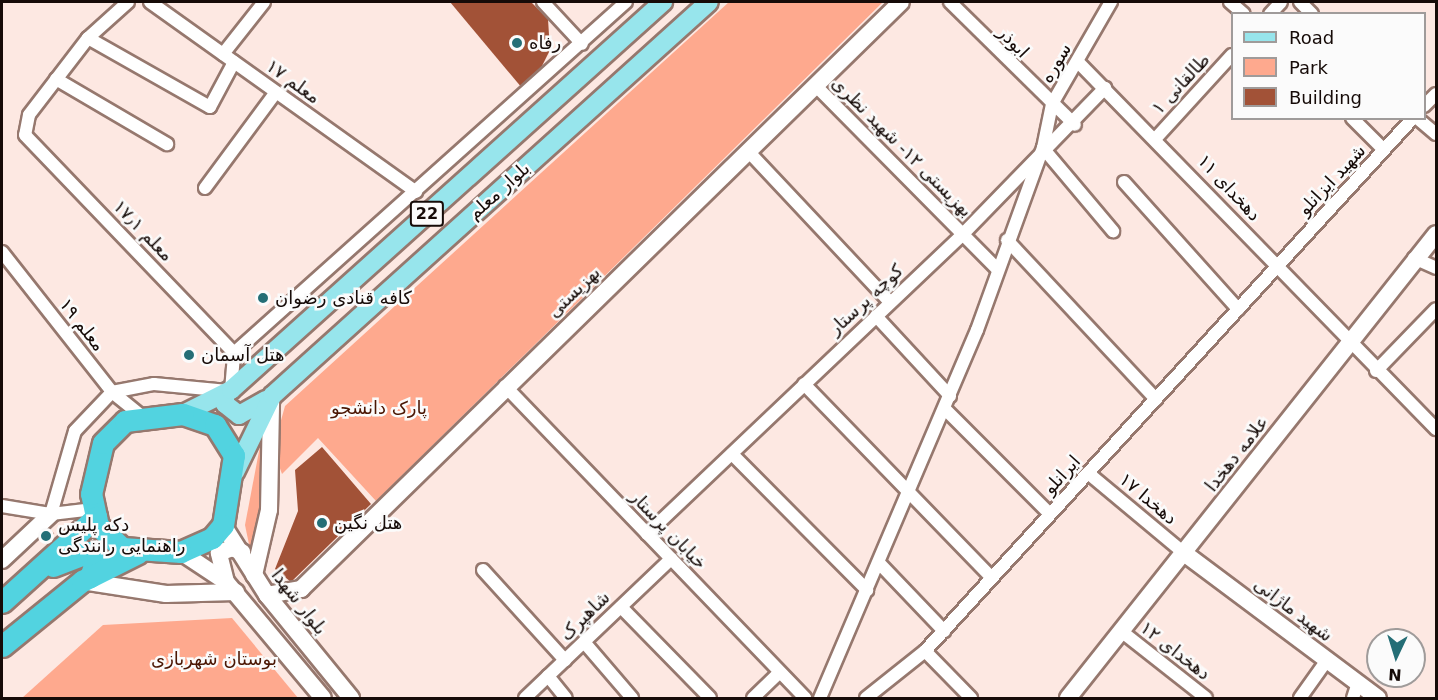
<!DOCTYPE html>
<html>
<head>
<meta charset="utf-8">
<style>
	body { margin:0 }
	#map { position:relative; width:1438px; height:700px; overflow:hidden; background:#fde8e2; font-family:"DejaVu Sans","Noto Sans Arabic",sans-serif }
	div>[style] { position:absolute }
	.green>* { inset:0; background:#fea98e }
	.building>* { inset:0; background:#a25237; transform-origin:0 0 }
	.roads { filter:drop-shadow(2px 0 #96786e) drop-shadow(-2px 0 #96786e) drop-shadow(0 2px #96786e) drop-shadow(0 -2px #96786e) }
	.street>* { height:12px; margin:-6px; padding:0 6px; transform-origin:6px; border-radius:6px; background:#fff }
	.secondary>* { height:16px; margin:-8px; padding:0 8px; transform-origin:8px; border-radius:8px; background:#fff }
	.primary>* { height:18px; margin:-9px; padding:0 9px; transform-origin:9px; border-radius:9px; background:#97e5ec }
	.highway>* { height:21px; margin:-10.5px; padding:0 10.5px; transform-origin:10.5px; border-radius:10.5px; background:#52d3e0 }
	.dots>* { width:16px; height:16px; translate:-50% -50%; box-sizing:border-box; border:3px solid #fbfbfb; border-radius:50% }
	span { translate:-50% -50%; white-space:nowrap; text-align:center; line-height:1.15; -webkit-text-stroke:5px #fbfbfb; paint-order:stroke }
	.shield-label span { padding:2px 4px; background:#fbfbfb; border:2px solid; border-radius:4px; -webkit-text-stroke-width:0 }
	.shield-label { font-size:16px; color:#160b08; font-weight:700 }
	.street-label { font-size:18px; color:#160b08 }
	.poi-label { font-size:18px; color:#160b08 }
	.left { translate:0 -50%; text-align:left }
	.park-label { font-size:18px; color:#4b1603 }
	.frame { position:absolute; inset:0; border:3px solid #160b08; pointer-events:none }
	.legend { position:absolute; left:1231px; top:12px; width:195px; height:108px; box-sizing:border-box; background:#fbfbfb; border:2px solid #9f9b9a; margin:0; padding:8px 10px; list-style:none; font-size:18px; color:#160b08 }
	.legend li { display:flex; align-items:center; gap:12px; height:30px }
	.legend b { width:30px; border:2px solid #9f9b9a }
	.north { position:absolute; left:1366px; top:628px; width:60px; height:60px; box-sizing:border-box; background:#fbfbfb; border:2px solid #9f9b9a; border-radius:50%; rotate:184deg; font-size:16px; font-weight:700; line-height:24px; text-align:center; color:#160b08 }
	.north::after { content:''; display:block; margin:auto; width:21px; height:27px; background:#246e76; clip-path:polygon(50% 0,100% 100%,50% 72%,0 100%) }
</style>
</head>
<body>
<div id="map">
	<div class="green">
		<div style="clip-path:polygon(729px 2px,883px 2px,376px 501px,318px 438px,282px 474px,273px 449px,285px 406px)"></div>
		<div style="clip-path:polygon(260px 446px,264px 498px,251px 554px,245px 525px)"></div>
		<div style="clip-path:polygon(232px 618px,298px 698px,22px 698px,103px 625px)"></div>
	</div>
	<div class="building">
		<div style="clip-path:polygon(450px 2px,531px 2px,548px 19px,550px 50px,538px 74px,522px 88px)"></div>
		<div style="clip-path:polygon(322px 447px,371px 504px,291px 582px,275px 569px,298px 511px,295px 470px)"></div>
		<div style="left:47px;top:528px;width:9px;height:13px;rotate:36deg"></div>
	</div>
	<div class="roads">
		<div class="street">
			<div style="left:128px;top:2px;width:54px;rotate:138deg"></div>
			<div style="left:88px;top:38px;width:97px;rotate:127.5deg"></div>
			<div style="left:29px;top:115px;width:20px;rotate:101deg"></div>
			<div style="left:25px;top:135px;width:302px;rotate:46.2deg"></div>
			<div style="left:150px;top:2px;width:327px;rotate:35.5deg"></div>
			<div style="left:543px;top:2px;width:57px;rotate:47.1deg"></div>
			<div style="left:950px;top:2px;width:175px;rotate:44.5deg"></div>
			<div style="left:1230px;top:2px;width:18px;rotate:41deg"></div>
			<div style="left:1300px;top:2px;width:17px;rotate:45deg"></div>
			<div style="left:1270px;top:14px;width:16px;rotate:-47deg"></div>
			<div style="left:88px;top:38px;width:140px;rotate:29.5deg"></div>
			<div style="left:210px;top:107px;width:51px;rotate:-61.9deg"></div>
			<div style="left:223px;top:54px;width:66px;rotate:-51.7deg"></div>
			<div style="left:1078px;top:62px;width:513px;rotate:45.71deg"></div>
			<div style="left:56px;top:79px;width:129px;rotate:30.4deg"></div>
			<div style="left:815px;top:85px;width:260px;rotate:45.3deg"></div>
			<div style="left:1424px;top:106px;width:17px;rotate:-45deg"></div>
			<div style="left:1352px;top:118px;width:45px;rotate:45deg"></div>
			<div style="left:1417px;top:118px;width:25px;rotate:40deg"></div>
			<div style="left:1157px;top:137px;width:111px;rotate:-47.6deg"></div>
			<div style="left:1043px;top:148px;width:109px;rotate:49.9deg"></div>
			<div style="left:748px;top:151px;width:207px;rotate:46.8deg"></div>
			<div style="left:1124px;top:182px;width:171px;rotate:48.1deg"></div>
			<div style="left:205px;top:188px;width:119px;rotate:-53.5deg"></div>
			<div style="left:1007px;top:240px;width:218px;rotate:46.9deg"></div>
			<div style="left:2px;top:252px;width:178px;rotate:51.8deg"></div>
			<div style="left:112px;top:392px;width:36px;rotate:39deg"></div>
			<div style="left:1414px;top:258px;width:24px;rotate:24deg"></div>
			<div style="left:876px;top:316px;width:109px;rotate:47.2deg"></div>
			<div style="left:1376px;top:371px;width:86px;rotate:-45.9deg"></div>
			<div style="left:804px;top:384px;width:270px;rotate:45.9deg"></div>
			<div style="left:505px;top:386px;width:433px;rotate:46.1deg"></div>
			<div style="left:231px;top:390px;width:37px;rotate:-85deg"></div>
			<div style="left:234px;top:353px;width:526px;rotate:-41.84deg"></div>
			<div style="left:945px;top:409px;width:148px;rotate:45deg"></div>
			<div style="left:732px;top:454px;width:192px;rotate:45.2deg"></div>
			<div style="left:1088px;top:473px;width:125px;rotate:39.8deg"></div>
			<div style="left:2px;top:506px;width:50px;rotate:9.3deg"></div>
			<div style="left:51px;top:514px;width:43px;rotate:-6.6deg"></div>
			<div style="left:51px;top:514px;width:86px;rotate:-73.9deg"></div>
			<div style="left:75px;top:431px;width:54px;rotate:-46.5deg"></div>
			<div style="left:112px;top:392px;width:43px;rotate:-10.8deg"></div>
			<div style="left:154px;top:384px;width:74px;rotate:5.4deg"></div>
			<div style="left:647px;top:534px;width:436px;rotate:-43.5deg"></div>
			<div style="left:963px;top:234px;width:204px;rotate:-45.8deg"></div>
			<div style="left:880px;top:564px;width:93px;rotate:46.3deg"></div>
			<div style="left:483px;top:570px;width:122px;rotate:47.7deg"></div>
			<div style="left:621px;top:607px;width:127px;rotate:45.6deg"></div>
			<div style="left:1121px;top:631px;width:108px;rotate:38.2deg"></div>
			<div style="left:584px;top:642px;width:74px;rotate:49.4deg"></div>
			<div style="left:925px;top:651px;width:66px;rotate:45.6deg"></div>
			<div style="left:548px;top:676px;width:28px;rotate:51deg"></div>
			<div style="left:525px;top:698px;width:202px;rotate:-43.6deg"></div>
			<div style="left:753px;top:698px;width:37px;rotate:-44deg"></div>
			<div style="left:820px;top:698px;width:400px;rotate:-66.9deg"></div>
			<div style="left:977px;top:330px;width:194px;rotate:-70.1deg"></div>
			<div style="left:1043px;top:148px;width:45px;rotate:-78.4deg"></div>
			<div style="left:1052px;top:104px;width:118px;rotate:-60deg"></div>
			<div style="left:866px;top:698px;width:75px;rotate:-38.5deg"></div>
			<div style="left:925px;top:651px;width:723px;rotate:-47.52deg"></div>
			<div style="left:1300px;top:698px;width:47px;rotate:-54.6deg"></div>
			<div style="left:1353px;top:698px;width:16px;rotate:-72deg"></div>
		</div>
		<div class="secondary">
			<div style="left:223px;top:525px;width:83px;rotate:57.8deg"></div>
			<div style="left:267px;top:595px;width:133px;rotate:50.8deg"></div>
			<div style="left:181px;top:552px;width:54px;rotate:33.7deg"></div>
			<div style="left:226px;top:582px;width:151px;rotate:50.1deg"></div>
			<div style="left:1184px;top:553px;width:242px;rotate:36.8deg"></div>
			<div style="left:2px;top:560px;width:67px;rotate:-43.2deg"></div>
			<div style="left:254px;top:575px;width:67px;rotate:-77deg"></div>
			<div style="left:269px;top:510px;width:109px;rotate:-88.9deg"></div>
			<div style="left:82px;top:581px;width:85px;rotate:8.8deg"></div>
			<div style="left:166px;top:594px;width:70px;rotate:-1.6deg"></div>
			<div style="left:226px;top:582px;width:30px;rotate:-104deg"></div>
			<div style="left:219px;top:553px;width:14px;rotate:-21deg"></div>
			<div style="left:232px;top:548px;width:11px;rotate:22deg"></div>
			<div style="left:267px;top:595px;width:35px;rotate:-10deg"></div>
			<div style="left:301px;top:589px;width:839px;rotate:-44.37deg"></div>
			<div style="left:1068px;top:698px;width:592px;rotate:-51.58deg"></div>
		</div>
		<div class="primary">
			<div style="left:225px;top:394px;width:10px;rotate:90deg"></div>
			<div style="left:225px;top:404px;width:18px;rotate:38deg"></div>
			<div style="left:239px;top:415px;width:31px;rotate:-29deg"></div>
			<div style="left:183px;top:414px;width:54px;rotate:-26.6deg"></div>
			<div style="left:231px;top:390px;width:581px;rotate:-41.93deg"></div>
			<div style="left:235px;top:472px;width:85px;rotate:-64deg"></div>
			<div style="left:272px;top:396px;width:588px;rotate:-42.04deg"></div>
		</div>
		<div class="highway">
			<div style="left:183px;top:414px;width:34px;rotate:19deg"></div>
			<div style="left:215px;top:425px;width:36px;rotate:58deg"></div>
			<div style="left:234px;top:455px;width:71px;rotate:98.9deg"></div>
			<div style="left:223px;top:525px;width:17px;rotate:130deg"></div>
			<div style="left:212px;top:538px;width:34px;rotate:156deg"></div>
			<div style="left:181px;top:552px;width:59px;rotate:-176.1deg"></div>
			<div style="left:122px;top:548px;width:33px;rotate:-137deg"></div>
			<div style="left:98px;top:526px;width:33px;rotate:-102deg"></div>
			<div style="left:91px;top:494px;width:52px;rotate:-76.8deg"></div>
			<div style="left:103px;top:443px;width:31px;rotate:-45deg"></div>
			<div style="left:125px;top:421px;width:58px;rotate:-6.9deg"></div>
			<div style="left:53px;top:566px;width:39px;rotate:-21deg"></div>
			<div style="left:89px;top:552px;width:12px;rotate:59deg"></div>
			<div style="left:95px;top:562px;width:16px;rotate:108deg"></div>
			<div style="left:2px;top:602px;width:127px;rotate:-42.1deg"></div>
			<div style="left:2px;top:646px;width:103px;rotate:-39.1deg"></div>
			<div style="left:82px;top:581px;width:63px;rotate:-26.6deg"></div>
		</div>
	</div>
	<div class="dots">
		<div style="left:517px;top:43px;background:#246e76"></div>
		<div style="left:263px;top:298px;background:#246e76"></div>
		<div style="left:189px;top:355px;background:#246e76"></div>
		<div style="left:322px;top:523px;background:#246e76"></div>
		<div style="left:46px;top:536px;background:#246e76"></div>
	</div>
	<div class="shield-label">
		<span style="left:427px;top:214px">22</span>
	</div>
	<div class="street-label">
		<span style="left:1013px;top:42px;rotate:46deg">ابوذر</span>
		<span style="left:1056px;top:63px;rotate:-59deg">سوره</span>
		<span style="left:293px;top:82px;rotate:36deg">معلم ۱۷</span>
		<span style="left:1181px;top:84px;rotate:-47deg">طالقانی ۱</span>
		<span style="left:902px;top:147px;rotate:45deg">بهزیستی ۱۲- شهید نظری</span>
		<span style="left:1332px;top:180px;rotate:-47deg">شهید ایزانلو</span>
		<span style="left:1229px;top:188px;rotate:47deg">دهخدای ۱۱</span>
		<span style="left:499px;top:191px;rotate:-42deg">بلوار معلم</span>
		<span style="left:143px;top:231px;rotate:46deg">معلم ۱۷٫۱</span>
		<span style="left:574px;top:292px;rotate:-44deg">بهزیستی</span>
		<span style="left:866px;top:300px;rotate:-43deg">کوچه پرستار</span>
		<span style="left:82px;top:325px;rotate:52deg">معلم ۱۹</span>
		<span style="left:1237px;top:454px;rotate:-52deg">علامه دهخدا</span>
		<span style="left:1062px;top:475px;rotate:-48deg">ایرانلو</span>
		<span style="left:1148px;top:499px;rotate:40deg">دهخدا ۱۷</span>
		<span style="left:668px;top:530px;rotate:46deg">خیابان پرستار</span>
		<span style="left:299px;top:602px;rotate:52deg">بلوار شهدا</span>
		<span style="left:1293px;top:610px;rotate:37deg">شهید ماژانی</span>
		<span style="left:585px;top:616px;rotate:-44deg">شاهپرک</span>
		<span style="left:1175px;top:651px;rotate:38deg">دهخدای ۱۲</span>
	</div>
	<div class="poi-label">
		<span class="left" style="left:529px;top:43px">رفاه</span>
		<span class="left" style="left:275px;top:298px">کافه قنادی رضوان</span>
		<span class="left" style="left:201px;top:355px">هتل آسمان</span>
		<span class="left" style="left:334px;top:523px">هتل نگین</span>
		<span class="left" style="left:58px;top:536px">دکه پلیس<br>راهنمایی رانندگی</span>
	</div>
	<div class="park-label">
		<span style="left:379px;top:408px">پارک دانشجو</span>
		<span style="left:214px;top:659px">بوستان شهربازی</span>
	</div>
	<div class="frame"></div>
	<ul class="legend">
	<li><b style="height:8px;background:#97e5ec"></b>Road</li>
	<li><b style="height:16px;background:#fea98e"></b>Park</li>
	<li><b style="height:16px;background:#a25237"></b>Building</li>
	</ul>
	<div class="north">N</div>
</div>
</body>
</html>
